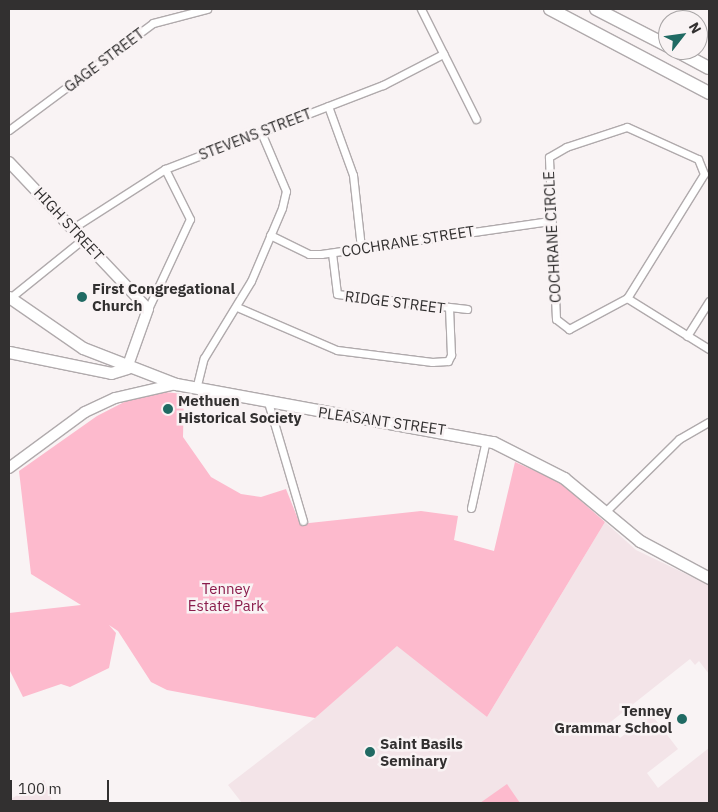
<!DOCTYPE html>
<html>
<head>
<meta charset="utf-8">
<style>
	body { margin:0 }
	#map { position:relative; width:718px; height:812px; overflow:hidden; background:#f9f3f4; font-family:"IBM Plex Sans",sans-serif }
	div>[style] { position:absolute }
	.built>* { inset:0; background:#f3e4e8 }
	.green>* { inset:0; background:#fdbacd }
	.roads { filter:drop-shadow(1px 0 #b0aaac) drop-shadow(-1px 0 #b0aaac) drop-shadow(0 1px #b0aaac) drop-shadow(0 -1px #b0aaac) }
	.street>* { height:7px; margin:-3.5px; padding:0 3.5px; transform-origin:3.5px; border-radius:3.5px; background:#fff }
	.secondary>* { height:10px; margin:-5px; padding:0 5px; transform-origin:5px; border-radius:5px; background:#fff }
	.primary>* { height:11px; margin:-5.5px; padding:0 5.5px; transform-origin:5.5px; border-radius:5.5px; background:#fff }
	.highway>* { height:12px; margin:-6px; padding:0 6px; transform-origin:6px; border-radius:6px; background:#fff }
	.dots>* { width:14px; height:14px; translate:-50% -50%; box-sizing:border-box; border:2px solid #f9f3f4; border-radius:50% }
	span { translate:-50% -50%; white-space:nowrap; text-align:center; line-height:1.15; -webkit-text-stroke:5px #f9f3f4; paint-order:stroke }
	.street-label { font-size:15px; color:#323030 }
	.poi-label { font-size:15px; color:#323030; font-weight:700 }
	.left { translate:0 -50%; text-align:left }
	.right { translate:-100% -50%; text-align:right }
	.park-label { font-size:15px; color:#8a1d4c }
	.frame { position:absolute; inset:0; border:10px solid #323030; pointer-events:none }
	.north { position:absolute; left:658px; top:10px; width:50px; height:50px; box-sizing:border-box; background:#f9f3f4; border:1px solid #a9a5a6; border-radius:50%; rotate:60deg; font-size:14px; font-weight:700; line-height:20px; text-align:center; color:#323030 }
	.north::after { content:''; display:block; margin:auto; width:18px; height:22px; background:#206a63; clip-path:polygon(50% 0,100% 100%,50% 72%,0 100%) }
	.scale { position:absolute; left:10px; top:780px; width:99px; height:22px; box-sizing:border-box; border:2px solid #323030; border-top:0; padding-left:6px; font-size:15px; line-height:18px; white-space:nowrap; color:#323030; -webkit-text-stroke:4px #f9f3f4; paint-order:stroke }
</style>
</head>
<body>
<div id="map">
	<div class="built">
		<div style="clip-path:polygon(605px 522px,636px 550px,709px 585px,709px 674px,699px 661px,695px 665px,690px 659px,608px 724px,620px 738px,651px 714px,678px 749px,647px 773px,658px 788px,709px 748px,709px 803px,242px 803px,228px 785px,315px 718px,398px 643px,487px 717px)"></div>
		<div style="clip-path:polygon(44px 780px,53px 803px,9px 803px,9px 800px)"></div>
	</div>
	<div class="green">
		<div style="clip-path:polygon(164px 392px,184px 394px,183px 437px,211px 477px,241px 494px,261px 497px,286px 489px,300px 524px,421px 511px,458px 516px,454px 540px,494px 551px,515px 462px,558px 481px,605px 522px,487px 717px,397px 646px,315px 718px,167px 690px,151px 682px,118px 631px,109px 625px,116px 633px,109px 668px,70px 687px,61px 684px,23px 697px,9px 669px,9px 613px,81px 605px,31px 574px,19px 471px,97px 416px,130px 399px)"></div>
		<div style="clip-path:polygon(507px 784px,520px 803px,480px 803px)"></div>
	</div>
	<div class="roads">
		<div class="street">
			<div style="left:421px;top:9px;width:123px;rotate:63.4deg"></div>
			<div style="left:328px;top:106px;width:73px;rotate:70.1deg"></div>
			<div style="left:353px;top:175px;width:73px;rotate:83.7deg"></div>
			<div style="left:627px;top:127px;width:78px;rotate:24.3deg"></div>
			<div style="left:698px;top:159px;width:16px;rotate:68deg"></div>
			<div style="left:704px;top:174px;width:146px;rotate:121.8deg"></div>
			<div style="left:627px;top:298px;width:66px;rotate:151.9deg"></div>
			<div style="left:569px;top:329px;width:16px;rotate:-142deg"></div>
			<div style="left:556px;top:319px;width:162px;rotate:-92.5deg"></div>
			<div style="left:549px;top:157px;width:20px;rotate:-30deg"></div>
			<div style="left:566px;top:147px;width:64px;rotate:-18.2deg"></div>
			<div style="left:9px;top:130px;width:179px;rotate:-36.6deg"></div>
			<div style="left:153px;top:23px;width:56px;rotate:-14.5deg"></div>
			<div style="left:73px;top:228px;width:109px;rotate:-32.7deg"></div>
			<div style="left:165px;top:169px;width:234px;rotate:-21.1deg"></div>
			<div style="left:383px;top:85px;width:68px;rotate:-27.3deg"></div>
			<div style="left:270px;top:235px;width:43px;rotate:26deg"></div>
			<div style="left:309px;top:254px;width:12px"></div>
			<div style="left:321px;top:254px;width:231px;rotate:-8.2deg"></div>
			<div style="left:332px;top:253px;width:41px;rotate:83deg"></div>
			<div style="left:337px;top:294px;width:131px;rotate:6.6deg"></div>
			<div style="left:10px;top:298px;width:94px;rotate:-38.9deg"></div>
			<div style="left:627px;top:298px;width:97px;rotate:31.9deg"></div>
			<div style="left:237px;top:307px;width:109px;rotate:23.3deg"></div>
			<div style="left:337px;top:350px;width:96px;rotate:7.2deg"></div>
			<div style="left:432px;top:362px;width:16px;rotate:-4deg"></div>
			<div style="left:448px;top:361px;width:7px;rotate:-63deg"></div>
			<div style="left:451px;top:355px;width:47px;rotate:-92.4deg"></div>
			<div style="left:148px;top:309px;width:99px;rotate:-65deg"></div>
			<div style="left:190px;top:219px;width:56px;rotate:-116.6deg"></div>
			<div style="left:687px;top:336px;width:41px;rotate:-57.8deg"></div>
			<div style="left:196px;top:389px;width:32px;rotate:-76deg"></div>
			<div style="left:204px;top:358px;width:90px;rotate:-58.6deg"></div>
			<div style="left:251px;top:281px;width:79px;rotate:-67deg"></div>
			<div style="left:282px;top:208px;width:17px;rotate:-77deg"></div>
			<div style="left:286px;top:191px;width:64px;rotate:-113deg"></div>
			<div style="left:268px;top:402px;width:124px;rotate:73.6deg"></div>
			<div style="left:471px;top:508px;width:70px;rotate:-77.6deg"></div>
			<div style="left:605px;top:512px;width:104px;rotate:-44.6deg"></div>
			<div style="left:679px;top:439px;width:34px;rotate:-30deg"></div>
		</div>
		<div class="secondary">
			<div style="left:9px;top:162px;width:202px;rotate:46.6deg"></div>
			<div style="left:148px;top:309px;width:63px;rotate:109.6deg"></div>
			<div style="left:9px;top:468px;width:94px;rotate:-36.4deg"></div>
			<div style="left:85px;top:412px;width:33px;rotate:-25deg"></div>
			<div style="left:115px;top:398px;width:63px;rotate:-12.9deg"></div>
		</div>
		<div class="primary">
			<div style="left:9px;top:297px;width:90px;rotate:34.6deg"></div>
			<div style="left:83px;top:348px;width:100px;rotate:21.2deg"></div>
			<div style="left:176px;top:384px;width:322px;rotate:10.4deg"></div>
			<div style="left:493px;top:442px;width:80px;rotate:26.9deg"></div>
			<div style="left:564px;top:478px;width:99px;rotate:39.7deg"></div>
			<div style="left:640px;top:541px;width:78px;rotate:28.2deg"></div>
			<div style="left:9px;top:352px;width:104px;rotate:11.6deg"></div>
			<div style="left:111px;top:373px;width:17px;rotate:-17deg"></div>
		</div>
		<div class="highway">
			<div style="left:550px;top:9px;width:180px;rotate:27.8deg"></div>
			<div style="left:596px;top:9px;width:81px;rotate:27.2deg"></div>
			<div style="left:675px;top:50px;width:38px;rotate:28deg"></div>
		</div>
	</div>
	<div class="dots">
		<div style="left:82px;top:297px;background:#206a63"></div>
		<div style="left:168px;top:409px;background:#206a63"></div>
		<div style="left:682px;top:719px;background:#206a63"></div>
		<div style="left:370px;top:752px;background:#206a63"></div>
	</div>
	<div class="street-label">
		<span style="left:104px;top:60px;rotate:-37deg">GAGE STREET</span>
		<span style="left:255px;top:134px;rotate:-21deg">STEVENS STREET</span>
		<span style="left:69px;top:224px;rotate:47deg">HIGH STREET</span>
		<span style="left:552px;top:237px;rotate:-93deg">COCHRANE CIRCLE</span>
		<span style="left:408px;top:241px;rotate:-9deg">COCHRANE STREET</span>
		<span style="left:395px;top:302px;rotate:7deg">RIDGE STREET</span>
		<span style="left:382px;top:421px;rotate:8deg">PLEASANT STREET</span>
	</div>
	<div class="poi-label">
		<span class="left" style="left:92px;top:297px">First Congregational<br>Church</span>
		<span class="left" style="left:178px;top:409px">Methuen<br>Historical Society</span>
		<span class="right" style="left:672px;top:719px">Tenney<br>Grammar School</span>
		<span class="left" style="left:380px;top:752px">Saint Basils<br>Seminary</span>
	</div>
	<div class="park-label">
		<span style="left:226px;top:597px">Tenney<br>Estate Park</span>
	</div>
	<div class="frame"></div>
	<div class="north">N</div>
	<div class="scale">100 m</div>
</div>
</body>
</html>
